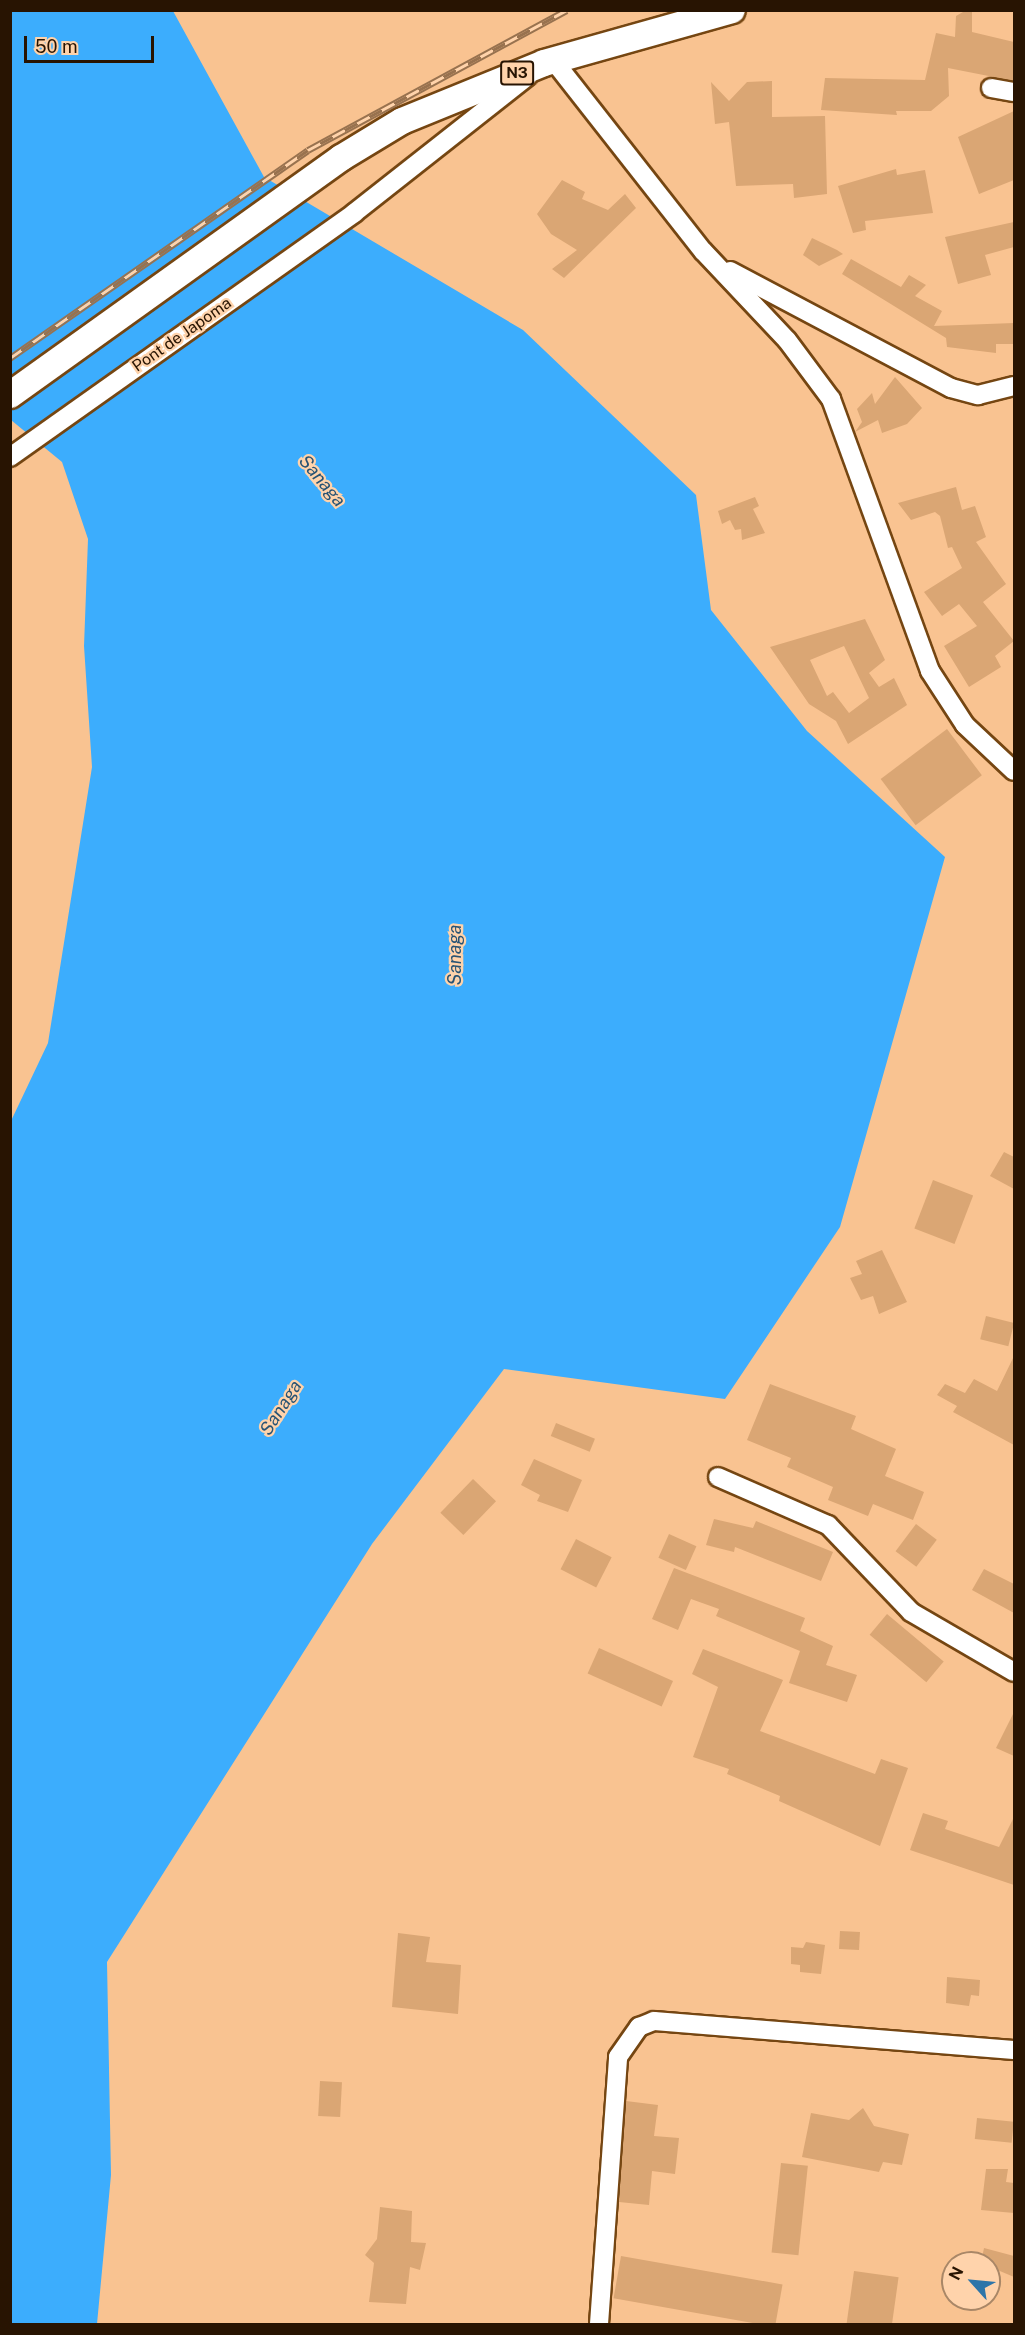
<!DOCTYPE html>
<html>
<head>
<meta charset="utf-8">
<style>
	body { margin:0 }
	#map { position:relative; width:1025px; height:2335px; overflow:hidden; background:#f9c391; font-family:"Public Sans",sans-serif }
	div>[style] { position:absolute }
	.water>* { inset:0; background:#3cadfd }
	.building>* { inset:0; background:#daa674; transform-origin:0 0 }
	.roads { filter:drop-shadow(2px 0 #754612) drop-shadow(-2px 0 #754612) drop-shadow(0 2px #754612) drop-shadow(0 -2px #754612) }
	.minor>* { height:18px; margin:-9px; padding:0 9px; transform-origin:9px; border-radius:9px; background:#fff }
	.highway>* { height:26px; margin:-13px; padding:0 13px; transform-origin:13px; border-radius:13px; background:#fff }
	.rail>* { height:7px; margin-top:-3.5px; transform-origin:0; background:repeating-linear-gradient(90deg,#ffd3ab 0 14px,#98724f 0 28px); box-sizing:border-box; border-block:2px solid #98724f }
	span { translate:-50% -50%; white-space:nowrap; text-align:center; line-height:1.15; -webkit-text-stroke:4.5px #ffd3ab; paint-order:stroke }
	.shield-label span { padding:2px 4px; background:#ffd3ab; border:2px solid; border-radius:4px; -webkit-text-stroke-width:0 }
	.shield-label { font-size:15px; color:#281402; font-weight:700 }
	.street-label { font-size:16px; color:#281402 }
	.water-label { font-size:18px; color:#285374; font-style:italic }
	.frame { position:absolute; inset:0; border:12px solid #281402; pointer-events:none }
	.north { position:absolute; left:941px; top:2251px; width:60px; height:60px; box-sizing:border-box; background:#ffd3ab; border:2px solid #a98767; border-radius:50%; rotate:297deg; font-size:16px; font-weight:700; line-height:24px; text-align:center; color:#281402 }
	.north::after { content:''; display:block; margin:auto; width:21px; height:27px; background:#2d75a9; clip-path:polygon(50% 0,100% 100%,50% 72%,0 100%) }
	.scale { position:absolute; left:24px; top:36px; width:130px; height:27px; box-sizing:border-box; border:3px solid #281402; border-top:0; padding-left:8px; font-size:18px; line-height:21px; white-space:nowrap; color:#281402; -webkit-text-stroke:4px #ffd3ab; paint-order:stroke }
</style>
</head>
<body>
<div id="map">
	<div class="water">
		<div style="clip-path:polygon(11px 11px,173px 11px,264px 177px,523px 330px,696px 495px,711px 610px,807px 731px,945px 857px,840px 1227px,725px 1399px,504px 1369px,372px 1544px,107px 1962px,111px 2175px,97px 2324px,11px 2324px,10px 1123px,48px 1043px,92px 767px,84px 646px,88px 539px,62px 462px,11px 420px)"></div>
	</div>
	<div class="building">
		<div style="clip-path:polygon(963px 12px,972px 12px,972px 32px,1014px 42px,1014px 81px,948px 68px,949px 96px,931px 111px,896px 111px,897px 115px,821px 110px,825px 78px,925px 80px,936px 33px,955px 37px,956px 16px)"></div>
		<div style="clip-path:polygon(772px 81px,772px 117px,825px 116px,827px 194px,794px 198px,793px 184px,736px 186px,729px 122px,715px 124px,711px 82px,729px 101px,747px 82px)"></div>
		<div style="clip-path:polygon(1014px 111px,1014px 180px,979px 194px,958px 137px)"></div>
		<div style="clip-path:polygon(896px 169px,897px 175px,925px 170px,933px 213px,865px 221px,866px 230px,853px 233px,838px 186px)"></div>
		<div style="clip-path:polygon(562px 180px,585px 192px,582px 199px,608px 210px,625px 194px,636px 208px,564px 278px,552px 269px,577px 250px,551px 234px,537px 214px)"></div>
		<div style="clip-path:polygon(1014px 222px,1014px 247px,985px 255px,991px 275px,958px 284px,945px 237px)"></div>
		<div style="clip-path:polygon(812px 238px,837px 250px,843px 254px,819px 266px,803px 255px)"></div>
		<div style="clip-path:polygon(851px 259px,901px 287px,909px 275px,926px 285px,915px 296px,942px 311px,934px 326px,1014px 323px,1014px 344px,996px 344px,996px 353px,947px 347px,946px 338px,842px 274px)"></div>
		<div style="clip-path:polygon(895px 377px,922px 408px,907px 424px,882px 433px,878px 420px,855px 432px,862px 422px,857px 409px,872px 393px,875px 404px)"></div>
		<div style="clip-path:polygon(956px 487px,962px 510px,975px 506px,986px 537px,976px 542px,1006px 584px,983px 602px,1014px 641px,995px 656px,1001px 667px,969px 687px,944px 646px,977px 626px,959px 604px,942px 616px,924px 592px,962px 568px,952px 547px,948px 548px,940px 516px,935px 512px,911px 520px,898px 503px)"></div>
		<div style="clip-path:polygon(755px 497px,759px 506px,753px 509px,765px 533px,742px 540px,741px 529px,735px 530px,730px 520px,722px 524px,718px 511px)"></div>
		<div style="clip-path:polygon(evenodd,865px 619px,885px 660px,869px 673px,879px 687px,894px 678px,907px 705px,848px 744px,836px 721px,809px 704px,770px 647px,865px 619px,844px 646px,869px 698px,849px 713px,833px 692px,827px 696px,810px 660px,844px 646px)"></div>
		<div style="left:947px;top:729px;width:58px;height:83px;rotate:53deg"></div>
		<div style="clip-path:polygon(1004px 1152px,1014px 1157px,1014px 1189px,990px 1176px)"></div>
		<div style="left:933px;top:1180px;width:43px;height:52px;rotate:21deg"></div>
		<div style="clip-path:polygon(882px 1250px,907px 1302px,879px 1314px,873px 1296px,861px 1300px,850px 1278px,862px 1274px,856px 1261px)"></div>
		<div style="left:986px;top:1316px;width:29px;height:24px;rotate:14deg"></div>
		<div style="clip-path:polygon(1014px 1356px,1014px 1445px,953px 1412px,957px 1406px,937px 1395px,945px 1384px,965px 1393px,974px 1379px,997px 1391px)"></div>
		<div style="clip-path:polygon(770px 1384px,856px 1416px,851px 1429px,896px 1449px,885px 1476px,924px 1492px,913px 1520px,873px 1504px,868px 1516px,828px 1500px,833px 1487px,787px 1467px,791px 1458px,747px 1440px)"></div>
		<div style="left:556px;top:1423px;width:42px;height:14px;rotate:22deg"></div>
		<div style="clip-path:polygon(534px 1459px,582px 1480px,568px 1512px,537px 1501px,540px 1495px,521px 1485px)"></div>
		<div style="left:473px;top:1479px;width:32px;height:47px;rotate:44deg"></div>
		<div style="clip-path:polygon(714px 1519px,753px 1528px,756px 1521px,833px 1552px,821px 1581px,735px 1547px,734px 1552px,706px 1545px)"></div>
		<div style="left:916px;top:1524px;width:26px;height:34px;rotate:37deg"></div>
		<div style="left:669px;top:1534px;width:30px;height:26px;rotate:24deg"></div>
		<div style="left:576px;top:1539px;width:40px;height:34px;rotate:27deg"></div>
		<div style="clip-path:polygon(674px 1568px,805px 1618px,800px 1631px,833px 1646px,826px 1665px,857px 1675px,847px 1702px,789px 1683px,800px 1651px,716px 1616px,719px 1609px,691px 1599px,678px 1630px,652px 1619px)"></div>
		<div style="clip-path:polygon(984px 1569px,1014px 1584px,1014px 1613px,972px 1590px)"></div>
		<div style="left:887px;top:1614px;width:74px;height:27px;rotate:40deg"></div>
		<div style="left:599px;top:1648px;width:81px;height:28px;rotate:24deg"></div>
		<div style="clip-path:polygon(703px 1649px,783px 1680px,760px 1731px,875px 1774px,881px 1759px,908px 1768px,880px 1846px,779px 1801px,780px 1796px,727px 1774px,729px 1769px,693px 1757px,718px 1687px,692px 1674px)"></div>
		<div style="clip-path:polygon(1014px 1712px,1014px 1756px,996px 1748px)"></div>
		<div style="clip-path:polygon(923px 1813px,948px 1821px,945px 1829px,999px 1847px,1014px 1817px,1014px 1885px,910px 1850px)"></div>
		<div style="left:840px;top:1931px;width:20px;height:18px;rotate:3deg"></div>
		<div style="clip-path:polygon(398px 1933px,430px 1937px,426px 1962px,461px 1965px,458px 2014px,392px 2007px)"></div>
		<div style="clip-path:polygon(806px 1942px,825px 1945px,821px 1974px,800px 1972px,800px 1965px,791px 1964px,791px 1947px,803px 1948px)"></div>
		<div style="clip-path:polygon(947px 1977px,980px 1980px,979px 1996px,971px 1995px,969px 2006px,946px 2003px)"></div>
		<div style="left:320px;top:2081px;width:22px;height:35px;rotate:3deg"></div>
		<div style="clip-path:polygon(626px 2101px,658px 2105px,654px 2136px,679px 2138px,675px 2174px,652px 2171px,649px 2205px,619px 2202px)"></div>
		<div style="clip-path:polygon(863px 2108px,874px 2126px,909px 2134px,902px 2165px,883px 2162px,879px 2172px,802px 2157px,811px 2113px,849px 2120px)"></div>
		<div style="left:977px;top:2118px;width:37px;height:21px;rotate:6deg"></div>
		<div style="left:781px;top:2163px;width:27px;height:90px;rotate:6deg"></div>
		<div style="clip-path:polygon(986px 2169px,1008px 2169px,1006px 2182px,1014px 2183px,1014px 2213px,981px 2210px)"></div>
		<div style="clip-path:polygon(380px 2207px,412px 2211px,411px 2242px,426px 2243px,420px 2270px,410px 2267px,406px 2304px,369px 2302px,374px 2263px,365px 2255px,377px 2239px)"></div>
		<div style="clip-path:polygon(984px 2248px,1014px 2256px,1014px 2277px,981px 2263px)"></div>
		<div style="left:621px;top:2256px;width:164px;height:43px;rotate:10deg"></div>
		<div style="left:854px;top:2271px;width:45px;height:54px;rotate:8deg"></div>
	</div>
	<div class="roads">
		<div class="minor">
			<div style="left:553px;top:60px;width:243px;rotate:51.9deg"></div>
			<div style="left:703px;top:251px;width:122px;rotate:46.7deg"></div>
			<div style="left:787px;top:340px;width:74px;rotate:53.3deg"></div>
			<div style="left:831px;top:399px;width:289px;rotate:70deg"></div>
			<div style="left:930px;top:671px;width:64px;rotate:57.1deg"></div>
			<div style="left:965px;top:725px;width:67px;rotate:43.2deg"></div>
			<div style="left:991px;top:88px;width:23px;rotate:10deg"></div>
			<div style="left:730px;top:271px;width:250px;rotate:27.9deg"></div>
			<div style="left:951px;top:388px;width:28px;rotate:15deg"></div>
			<div style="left:978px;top:395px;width:37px;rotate:-14deg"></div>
			<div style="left:10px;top:457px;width:422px;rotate:-35.3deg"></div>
			<div style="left:354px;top:213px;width:221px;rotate:-38.2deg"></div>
			<div style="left:718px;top:1477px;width:120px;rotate:23.6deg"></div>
			<div style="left:828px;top:1525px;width:120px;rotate:46.3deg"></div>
			<div style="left:911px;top:1612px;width:119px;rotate:30.2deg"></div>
			<div style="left:599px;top:2324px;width:268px;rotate:-85.9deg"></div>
			<div style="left:618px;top:2057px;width:37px;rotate:-55deg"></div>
			<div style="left:639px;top:2027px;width:16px;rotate:-22deg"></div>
			<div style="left:654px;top:2021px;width:361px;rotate:4.6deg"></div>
		</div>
		<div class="highway">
			<div style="left:10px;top:395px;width:407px;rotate:-35.6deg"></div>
			<div style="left:341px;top:158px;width:71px;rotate:-31.2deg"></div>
			<div style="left:402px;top:121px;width:153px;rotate:-22.2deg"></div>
			<div style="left:544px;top:63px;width:195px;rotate:-15.7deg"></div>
		</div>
	</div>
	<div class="rail">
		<div style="left:10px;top:358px;width:363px;rotate:-34.9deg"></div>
		<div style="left:308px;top:150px;width:294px;rotate:-28.4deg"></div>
	</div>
	<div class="shield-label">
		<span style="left:517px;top:73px">N3</span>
	</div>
	<div class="street-label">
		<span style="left:182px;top:335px;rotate:-35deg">Pont de Japoma</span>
	</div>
	<div class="water-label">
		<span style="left:322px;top:481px;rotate:50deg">Sanaga</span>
		<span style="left:455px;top:955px;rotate:-90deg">Sanaga</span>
		<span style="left:281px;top:1408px;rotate:-57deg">Sanaga</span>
	</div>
	<div class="frame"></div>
	<div class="north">N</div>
	<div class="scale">50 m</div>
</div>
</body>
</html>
